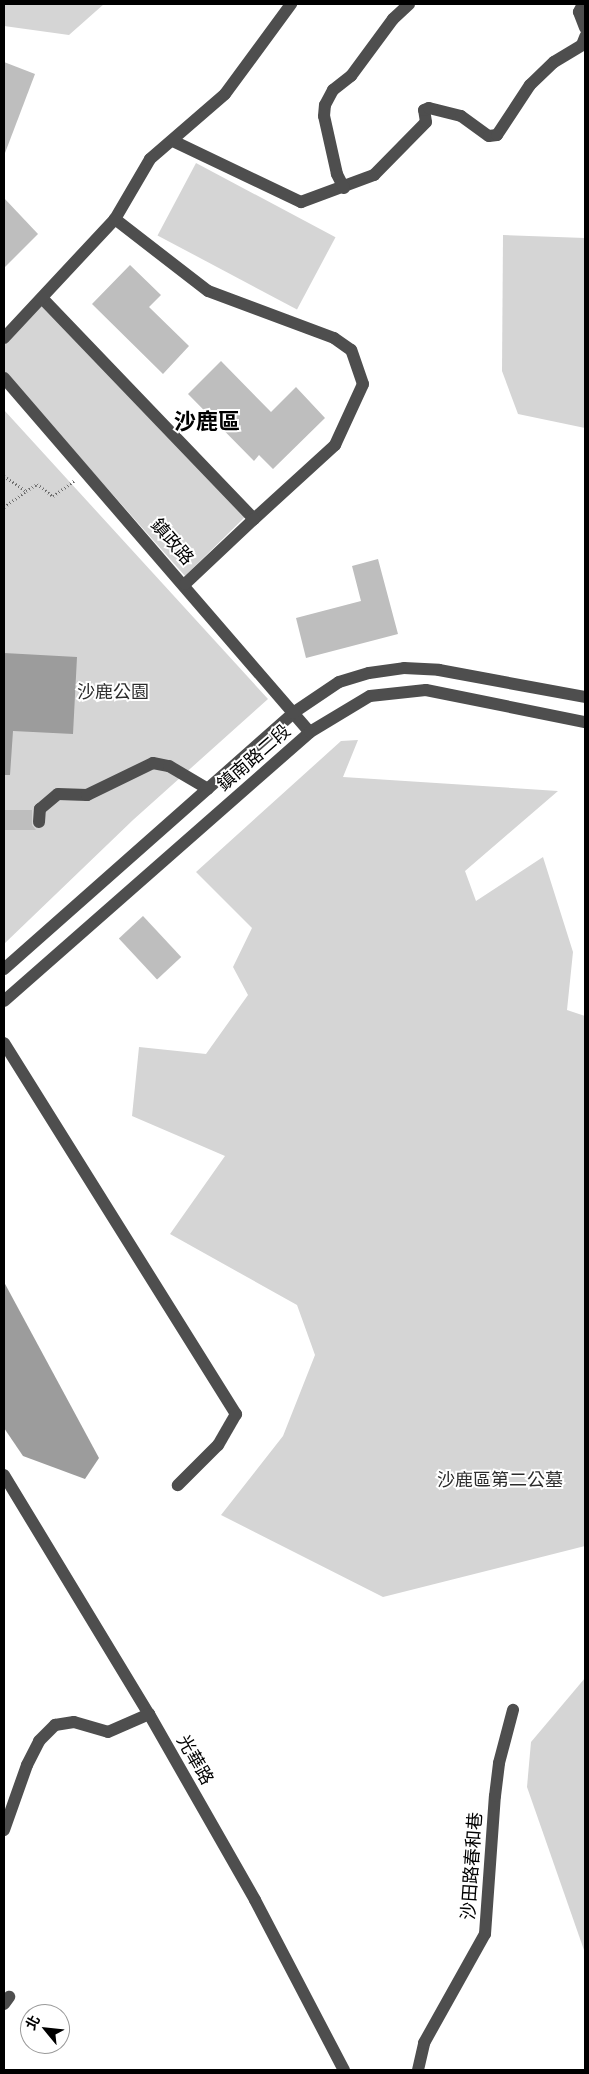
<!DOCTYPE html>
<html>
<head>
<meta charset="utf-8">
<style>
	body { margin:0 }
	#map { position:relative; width:589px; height:2074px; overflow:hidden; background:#fff; font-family:"Titillium Web","Noto Sans TC",sans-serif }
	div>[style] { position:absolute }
	.green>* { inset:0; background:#d5d5d5; transform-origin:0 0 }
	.water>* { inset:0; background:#9c9c9c }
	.building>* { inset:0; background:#bebebe; transform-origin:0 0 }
	.path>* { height:2.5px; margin-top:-1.25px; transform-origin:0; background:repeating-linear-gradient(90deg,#707070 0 1px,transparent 0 3.5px) }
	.minor>* { height:12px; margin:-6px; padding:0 6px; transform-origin:6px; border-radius:6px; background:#4e4e4e }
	span { translate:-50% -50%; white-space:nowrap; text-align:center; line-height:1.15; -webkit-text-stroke:4px #fff; paint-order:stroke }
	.street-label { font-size:18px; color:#000 }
	.park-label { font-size:18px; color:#2c2c2c }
	.district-label { font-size:22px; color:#000; font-weight:700 }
	.frame { position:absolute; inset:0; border:5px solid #000; pointer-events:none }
	.north { position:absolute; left:20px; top:2004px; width:50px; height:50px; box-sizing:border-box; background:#fff; border:1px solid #999; border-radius:50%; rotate:298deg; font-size:14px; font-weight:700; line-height:20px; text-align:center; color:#000 }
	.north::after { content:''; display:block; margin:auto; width:18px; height:22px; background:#000; clip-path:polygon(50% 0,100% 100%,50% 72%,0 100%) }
</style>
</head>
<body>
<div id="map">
	<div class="green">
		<div style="clip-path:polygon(4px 4px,104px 4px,69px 35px,4px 26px)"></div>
		<div style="left:196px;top:163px;width:158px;height:82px;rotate:28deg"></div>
		<div style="clip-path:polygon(503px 235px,585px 238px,585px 428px,518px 414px,502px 371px)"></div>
		<div style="clip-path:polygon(42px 305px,246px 516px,185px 576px,4px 372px,4px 345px)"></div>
		<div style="clip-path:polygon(4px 410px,268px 699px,133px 820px,4px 944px)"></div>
		<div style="clip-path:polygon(358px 740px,343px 777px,558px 791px,465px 871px,476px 901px,543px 857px,573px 952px,567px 1010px,585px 1016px,585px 1546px,383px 1597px,221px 1515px,283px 1436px,315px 1355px,297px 1305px,170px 1234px,225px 1156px,132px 1116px,139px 1047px,206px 1054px,248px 995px,233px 967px,252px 928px,196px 872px,341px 741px)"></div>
		<div style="clip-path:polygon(585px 1678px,585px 1953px,527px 1787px,531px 1742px)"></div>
	</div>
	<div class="water">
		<div style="clip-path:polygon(4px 653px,77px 657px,73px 734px,13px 731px,10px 775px,4px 775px)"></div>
		<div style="clip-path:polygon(4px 1282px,99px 1458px,85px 1479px,23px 1456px,4px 1428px)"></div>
	</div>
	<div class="building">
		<div style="clip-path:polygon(4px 62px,35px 74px,5px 153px,4px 153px)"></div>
		<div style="clip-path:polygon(4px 198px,38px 234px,4px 268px)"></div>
		<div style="clip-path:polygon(130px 265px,161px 295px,149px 307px,189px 346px,163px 374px,92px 304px)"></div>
		<div style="clip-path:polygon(221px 361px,271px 412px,296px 387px,325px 418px,273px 469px,259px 455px,254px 461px,188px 394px)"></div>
		<div style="clip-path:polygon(378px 559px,398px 634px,306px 658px,296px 618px,361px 601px,352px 566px)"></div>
		<div style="clip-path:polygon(4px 810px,32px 810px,32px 825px,36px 830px,4px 830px)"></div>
		<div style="left:143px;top:916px;width:56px;height:33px;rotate:47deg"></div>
	</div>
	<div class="path">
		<div style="left:4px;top:476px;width:27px;rotate:34deg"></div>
		<div style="left:26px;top:491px;width:13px;rotate:-32deg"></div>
		<div style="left:37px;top:484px;width:20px;rotate:37deg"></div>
		<div style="left:53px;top:496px;width:27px;rotate:-36deg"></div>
		<div style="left:4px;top:507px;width:27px;rotate:-36deg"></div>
	</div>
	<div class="minor">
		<div style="left:583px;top:4px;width:9px;rotate:117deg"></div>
		<div style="left:579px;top:12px;width:17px;rotate:69deg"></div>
		<div style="left:173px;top:141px;width:142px;rotate:25.5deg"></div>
		<div style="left:301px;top:202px;width:78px;rotate:-20.3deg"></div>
		<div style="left:374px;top:175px;width:74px;rotate:-45.5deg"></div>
		<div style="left:426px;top:122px;width:12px;rotate:-99deg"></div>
		<div style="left:424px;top:110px;width:5px;rotate:-22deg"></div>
		<div style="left:429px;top:108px;width:33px;rotate:14deg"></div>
		<div style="left:461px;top:116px;width:34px;rotate:36deg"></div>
		<div style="left:489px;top:136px;width:8px;rotate:-7deg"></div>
		<div style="left:497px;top:135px;width:60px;rotate:-56.6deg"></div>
		<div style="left:530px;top:85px;width:33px;rotate:-44deg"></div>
		<div style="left:554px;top:62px;width:33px;rotate:-31deg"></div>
		<div style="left:582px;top:45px;width:9px;rotate:-69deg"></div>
		<div style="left:344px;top:188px;width:16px;rotate:-117deg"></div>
		<div style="left:337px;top:174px;width:59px;rotate:-102.6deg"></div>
		<div style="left:324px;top:116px;width:11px;rotate:-85deg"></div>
		<div style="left:325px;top:105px;width:17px;rotate:-62deg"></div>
		<div style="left:333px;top:90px;width:23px;rotate:-38deg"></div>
		<div style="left:351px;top:76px;width:71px;rotate:-53.6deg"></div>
		<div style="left:393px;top:19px;width:22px;rotate:-43deg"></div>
		<div style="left:42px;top:298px;width:306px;rotate:46.2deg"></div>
		<div style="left:254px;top:519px;width:110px;rotate:-42.4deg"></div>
		<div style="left:335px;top:445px;width:67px;rotate:-65.3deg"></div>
		<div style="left:363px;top:384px;width:36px;rotate:-109deg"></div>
		<div style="left:351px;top:350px;width:21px;rotate:-145deg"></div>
		<div style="left:334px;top:338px;width:134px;rotate:-159.5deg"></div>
		<div style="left:208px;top:291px;width:118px;rotate:-142.3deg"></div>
		<div style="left:4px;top:338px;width:163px;rotate:-47deg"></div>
		<div style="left:115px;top:219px;width:69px;rotate:-59.7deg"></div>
		<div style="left:150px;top:159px;width:99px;rotate:-40.9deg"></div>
		<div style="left:225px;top:94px;width:112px;rotate:-53.7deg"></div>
		<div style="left:4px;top:378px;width:468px;rotate:49.2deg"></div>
		<div style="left:185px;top:584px;width:95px;rotate:-43.3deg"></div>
		<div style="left:39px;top:822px;width:13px;rotate:-86deg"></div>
		<div style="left:40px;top:809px;width:23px;rotate:-40deg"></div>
		<div style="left:58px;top:794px;width:29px;rotate:2deg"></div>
		<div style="left:87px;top:795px;width:73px;rotate:-25.9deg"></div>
		<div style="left:153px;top:763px;width:16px;rotate:11deg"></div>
		<div style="left:169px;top:766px;width:45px;rotate:30.5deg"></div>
		<div style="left:4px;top:969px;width:386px;rotate:-41.5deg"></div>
		<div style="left:293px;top:713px;width:55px;rotate:-34deg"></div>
		<div style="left:339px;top:682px;width:31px;rotate:-17deg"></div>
		<div style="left:369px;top:673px;width:35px;rotate:-8deg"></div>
		<div style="left:404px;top:668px;width:35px;rotate:3deg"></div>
		<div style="left:439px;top:670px;width:148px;rotate:10.5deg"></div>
		<div style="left:4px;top:1001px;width:407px;rotate:-41.3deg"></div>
		<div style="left:310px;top:732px;width:70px;rotate:-31deg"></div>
		<div style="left:370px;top:696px;width:56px;rotate:-6.1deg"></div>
		<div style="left:426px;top:690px;width:162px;rotate:11.4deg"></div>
		<div style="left:4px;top:1043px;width:438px;rotate:58deg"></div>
		<div style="left:236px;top:1414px;width:36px;rotate:120deg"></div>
		<div style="left:218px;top:1445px;width:57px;rotate:135deg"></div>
		<div style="left:4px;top:1475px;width:280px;rotate:58.8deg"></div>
		<div style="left:149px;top:1714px;width:214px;rotate:60.3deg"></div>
		<div style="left:255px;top:1900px;width:192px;rotate:62.4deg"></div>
		<div style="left:4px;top:1830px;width:69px;rotate:-70.5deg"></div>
		<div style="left:27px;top:1765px;width:27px;rotate:-63deg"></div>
		<div style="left:39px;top:1741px;width:23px;rotate:-45deg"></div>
		<div style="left:55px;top:1725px;width:19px;rotate:-9deg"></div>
		<div style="left:74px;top:1722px;width:35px;rotate:16deg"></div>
		<div style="left:108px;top:1732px;width:45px;rotate:-23.7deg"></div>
		<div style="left:4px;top:2004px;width:9px;rotate:-54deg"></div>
		<div style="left:418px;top:2070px;width:28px;rotate:-77deg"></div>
		<div style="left:424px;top:2043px;width:125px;rotate:-60.8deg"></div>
		<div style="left:485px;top:1934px;width:138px;rotate:-85.9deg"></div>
		<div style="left:495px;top:1796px;width:33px;rotate:-83deg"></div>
		<div style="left:499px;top:1763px;width:55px;rotate:-75.2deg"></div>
	</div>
	<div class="street-label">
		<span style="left:172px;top:542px;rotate:49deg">鎮政路</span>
		<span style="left:254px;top:758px;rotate:-41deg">鎮南路二段</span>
		<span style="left:195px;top:1760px;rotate:60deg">光華路</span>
		<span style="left:472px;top:1866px;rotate:-86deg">沙田路春和巷</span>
	</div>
	<div class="park-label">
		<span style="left:113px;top:692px">沙鹿公園</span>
		<span style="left:500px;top:1480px">沙鹿區第二公墓</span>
	</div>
	<div class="district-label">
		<span style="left:207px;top:422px">沙鹿區</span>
	</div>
	<div class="frame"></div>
	<div class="north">北</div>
</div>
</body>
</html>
